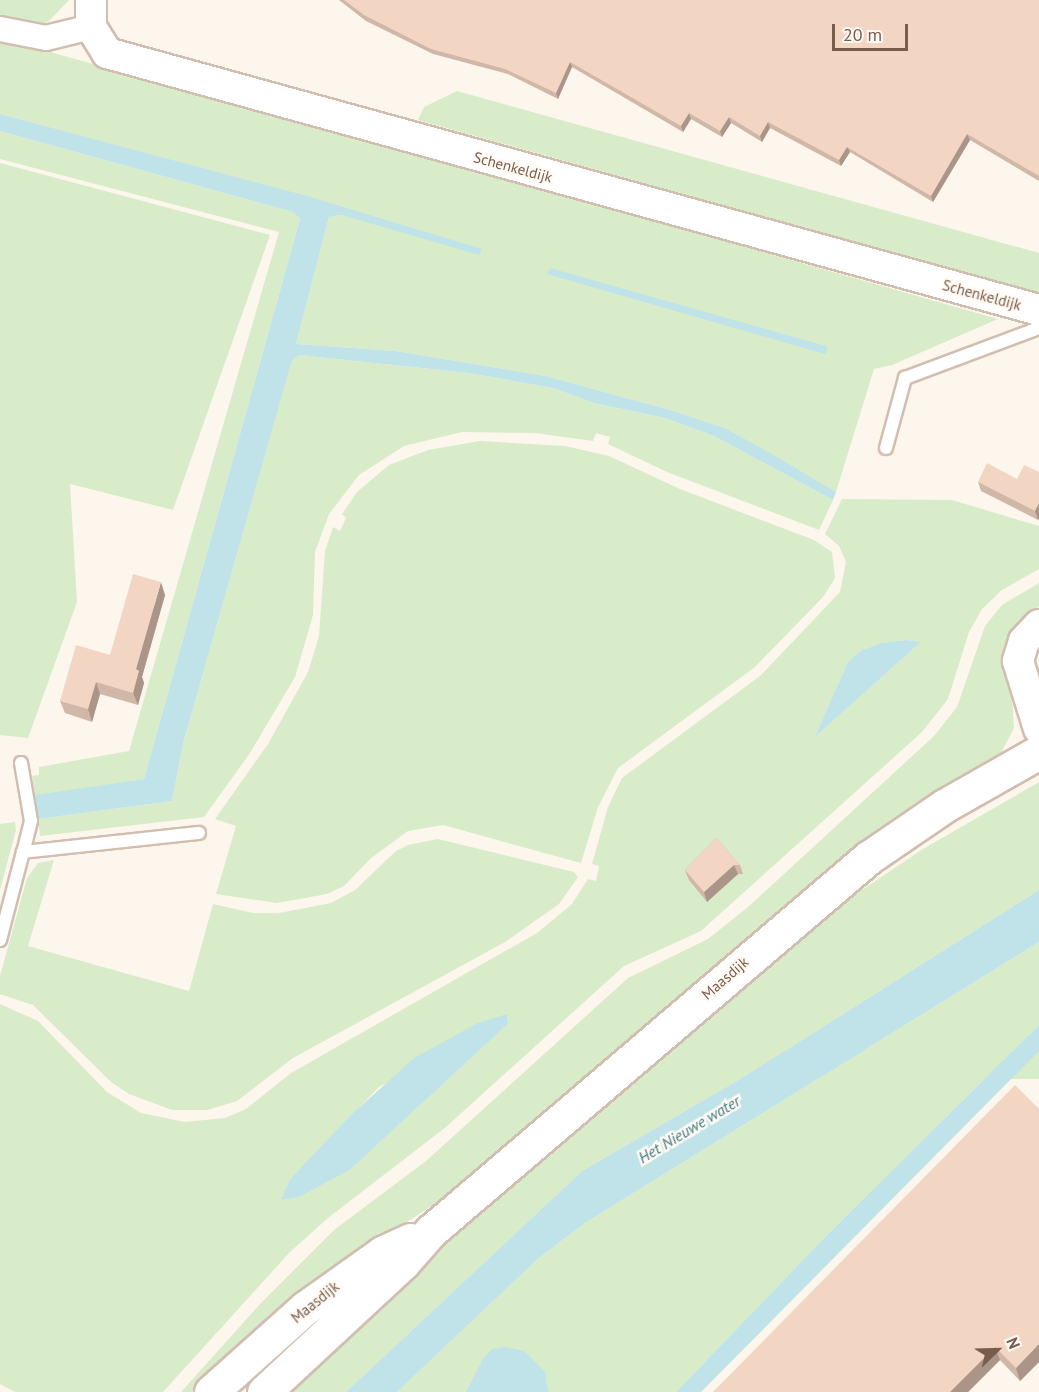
<!DOCTYPE html>
<html>
<head>
<meta charset="utf-8">
<style>
	body { margin:0 }
	#map { position:relative; width:1039px; height:1392px; overflow:hidden; background:#fdf6ec; font-family:"PT Sans",sans-serif }
	div>[style] { position:absolute }
	.green>* { inset:0; background:#d8ecc9; transform-origin:0 0 }
	.water>* { inset:0; background:#bfe3e8 }
	.roads { filter:drop-shadow(2px 0 #d1beb0) drop-shadow(-2px 0 #d1beb0) drop-shadow(0 2px #d1beb0) drop-shadow(0 -2px #d1beb0) }
	.service>* { height:12px; margin:-6px; padding:0 6px; transform-origin:6px; border-radius:6px; background:#fff }
	.minor>* { height:24px; margin:-12px; padding:0 12px; transform-origin:12px; border-radius:12px; background:#fff }
	.tertiary>* { height:30px; margin:-15px; padding:0 15px; transform-origin:15px; border-radius:15px; background:#fff }
	.secondary>* { height:33px; margin:-16.5px; padding:0 16.5px; transform-origin:16.5px; border-radius:16.5px; background:#fff }
	.wall>* { inset:0; background:#d1b7a8 }
	.shaded-wall>* { inset:0; background:#aa9588 }
	.building>* { inset:0; background:#f3d5c3 }
	span { translate:-50% -50%; white-space:nowrap; text-align:center; line-height:1.15; -webkit-text-stroke:5px #fffaf3; paint-order:stroke }
	.street-label { font-size:15px; color:#7a5c4d }
	.water-label { font-size:16px; color:#437c86; font-style:italic }
	.north { position:absolute; left:967px; top:1320px; width:60px; height:60px; -webkit-text-stroke:4px #fffaf3; paint-order:stroke; rotate:67deg; font-size:16px; font-weight:700; line-height:24px; text-align:center; color:#7a5c4d }
	.north::after { content:''; display:block; margin:auto; width:21px; height:27px; background:#7a5c4d; clip-path:polygon(50% 0,100% 100%,50% 72%,0 100%) }
	.scale { position:absolute; left:832px; top:24px; width:76px; height:27px; box-sizing:border-box; border:3px solid #7a5c4d; border-top:0; padding-left:8px; font-size:18px; line-height:21px; white-space:nowrap; color:#7a5c4d; -webkit-text-stroke:4px #fffaf3; paint-order:stroke }
</style>
</head>
<body>
<div id="map">
	<div class="green">
		<div style="clip-path:polygon(0 0,69px 0,49px 21px,34px 28px,0 25px)"></div>
		<div style="clip-path:polygon(0 38px,570px 197px,998px 319px,892px 365px,874px 369px,836px 492px,725px 428px,674px 411px,546px 376px,396px 351px,296px 344px,329px 217px,342px 215px,335px 205px,0 114px)"></div>
		<div style="clip-path:polygon(457px 91px,1039px 253px,1039px 293px,418px 120px,424px 107px)"></div>
		<div style="clip-path:polygon(0 131px,293px 212px,300px 219px,144px 779px,42px 795px,35px 795px,32px 776px,39px 775px,39px 767px,129px 751px,279px 232px,0 159px)"></div>
		<div style="clip-path:polygon(0 163px,270px 235px,173px 510px,70px 484px,77px 602px,28px 738px,0 735px)"></div>
		<div style="clip-path:polygon(299px 355px,469px 373px,553px 388px,594px 403px,665px 418px,714px 436px,833px 500px,819px 530px,667px 472px,608px 444px,610px 437px,596px 433px,593px 441px,535px 433px,462px 432px,404px 446px,359px 475px,329px 514px,315px 552px,313px 615px,295px 677px,250px 753px,204px 817px,40px 836px,38px 819px,172px 801px,183px 744px,292px 359px)"></div>
		<div style="clip-path:polygon(480px 441px,565px 446px,609px 456px,680px 489px,814px 540px,832px 552px,835px 578px,823px 597px,755px 667px,618px 768px,598px 807px,581px 863px,443px 825px,408px 831px,371px 858px,344px 886px,327px 894px,277px 903px,216px 894px,236px 826px,215px 819px,268px 744px,308px 672px,319px 636px,325px 551px,333px 527px,340px 531px,346px 518px,342px 514px,357px 492px,389px 465px,428px 450px)"></div>
		<div style="clip-path:polygon(evenodd,842px 499px,952px 500px,1039px 526px,1039px 569px,1002px 590px,982px 609px,969px 632px,948px 699px,922px 732px,701px 931px,624px 966px,446px 1127px,328px 1218px,290px 1252px,163px 1392px,15px 1392px,0 1384px,0 1004px,38px 1021px,107px 1092px,141px 1113px,185px 1122px,225px 1118px,246px 1109px,291px 1073px,537px 933px,572px 904px,588px 879px,596px 881px,599px 866px,592px 864px,608px 807px,622px 778px,760px 676px,840px 592px,846px 562px,839px 546px,825px 534px,842px 499px,906px 640px,921px 642px,814px 738px,848px 662px,860px 651px,881px 643px,906px 640px,842px 499px,507px 1014px,508px 1024px,351px 1169px,282px 1200px,290px 1179px,379px 1087px,507px 1014px)"></div>
		<div style="clip-path:polygon(1039px 583px,1039px 606px,1025px 619px,1012px 697px,1014px 728px,1001px 753px,883px 827px,834px 863px,473px 1179px,361px 1252px,229px 1357px,192px 1392px,181px 1392px,261px 1303px,334px 1230px,426px 1161px,628px 978px,708px 939px,748px 907px,934px 736px,957px 707px,985px 626px,1002px 605px)"></div>
		<div style="clip-path:polygon(1039px 782px,1039px 890px,747px 1075px,582px 1171px,346px 1392px,275px 1392px,334px 1333px,814px 922px,923px 849px)"></div>
		<div style="clip-path:polygon(15px 822px,16px 830px,0 890px,0 824px)"></div>
		<div style="clip-path:polygon(438px 839px,574px 872px,578px 877px,559px 904px,505px 942px,293px 1058px,237px 1101px,207px 1110px,172px 1110px,129px 1094px,111px 1082px,33px 1005px,0 994px,0 976px,27px 878px,38px 863px,54px 860px,28px 946px,189px 991px,213px 904px,253px 913px,279px 913px,331px 903px,355px 890px,396px 851px,408px 845px)"></div>
		<div style="clip-path:polygon(1039px 942px,1039px 1025px,828px 1234px,676px 1392px,397px 1392px,539px 1258px,585px 1223px)"></div>
		<div style="left:1039px;top:1051px;width:28px;height:480px;rotate:90deg"></div>
	</div>
	<div class="water">
		<div style="clip-path:polygon(0 114px,307px 196px,482px 249px,479px 255px,342px 215px,329px 217px,296px 344px,396px 351px,546px 376px,674px 411px,725px 428px,770px 453px,836px 492px,833px 500px,714px 436px,665px 418px,594px 403px,553px 388px,469px 373px,299px 355px,292px 360px,183px 744px,172px 801px,38px 819px,35px 795px,144px 779px,300px 219px,293px 212px,0 131px)"></div>
		<div style="clip-path:polygon(550px 268px,826px 346px,828px 349px,825px 354px,547px 274px)"></div>
		<div style="clip-path:polygon(906px 640px,921px 642px,814px 738px,848px 662px,860px 651px,881px 643px)"></div>
		<div style="clip-path:polygon(1039px 890px,1039px 942px,585px 1223px,539px 1258px,397px 1392px,346px 1392px,582px 1171px,747px 1075px)"></div>
		<div style="clip-path:polygon(507px 1014px,508px 1024px,351px 1169px,299px 1197px,281px 1200px,290px 1179px,351px 1115px,414px 1058px,478px 1023px)"></div>
		<div style="clip-path:polygon(1039px 1025px,1039px 1051px,1026px 1064px,701px 1392px,676px 1392px,828px 1234px)"></div>
		<div style="clip-path:polygon(506px 1347px,524px 1351px,545px 1372px,548px 1392px,466px 1392px,483px 1359px,492px 1349px)"></div>
	</div>
	<div class="roads">
		<div class="service">
			<div style="left:886px;top:448px;width:73px;rotate:-74.8deg"></div>
			<div style="left:905px;top:378px;width:143px;rotate:-20.5deg"></div>
			<div style="left:21px;top:763px;width:59px;rotate:80.2deg"></div>
			<div style="left:31px;top:821px;width:32px;rotate:104deg"></div>
			<div style="left:0;top:940px;width:91px;rotate:-75.4deg"></div>
			<div style="left:23px;top:852px;width:177px;rotate:-6.2deg"></div>
		</div>
		<div class="minor">
			<div style="left:0;top:29px;width:47px;rotate:11.1deg"></div>
			<div style="left:46px;top:38px;width:46px;rotate:-13.7deg"></div>
		</div>
		<div class="tertiary">
			<div style="left:91px;top:0;width:27px;rotate:90deg"></div>
			<div style="left:91px;top:27px;width:31px;rotate:58deg"></div>
			<div style="left:107px;top:53px;width:967px;rotate:15.42deg"></div>
			<div style="left:1039px;top:625px;width:22px;rotate:133deg"></div>
			<div style="left:1024px;top:641px;width:21px;rotate:107deg"></div>
			<div style="left:1018px;top:661px;width:71px;rotate:72.8deg"></div>
		</div>
		<div class="secondary">
			<div style="left:211px;top:1392px;width:126px;rotate:-41.8deg"></div>
			<div style="left:305px;top:1308px;width:95px;rotate:-35.5deg"></div>
			<div style="left:382px;top:1253px;width:31px;rotate:-25deg"></div>
			<div style="left:264px;top:1392px;width:190px;rotate:-42.9deg"></div>
			<div style="left:403px;top:1263px;width:43px;rotate:-48.8deg"></div>
			<div style="left:431px;top:1231px;width:575px;rotate:-40.48deg"></div>
			<div style="left:868px;top:858px;width:92px;rotate:-34.4deg"></div>
			<div style="left:944px;top:806px;width:109px;rotate:-29.6deg"></div>
		</div>
	</div>
	<div class="wall">
		<div style="clip-path:polygon(339px 0,1039px 0,1039px 181px,970px 140px,933px 202px,850px 152px,841px 166px,770px 128px,762px 142px,731px 123px,722px 137px,691px 119px,683px 132px,572px 67px,558px 99px,508px 74px,433px 54px,366px 21px)"></div>
		<div style="clip-path:polygon(1039px 472px,1038px 520px,981px 491px,978px 482px,1017px 479px)"></div>
		<div style="clip-path:polygon(165px 595px,142px 677px,144px 683px,138px 705px,100px 694px,92px 722px,65px 713px,60px 701px,110px 655px)"></div>
		<div style="clip-path:polygon(716px 838px,740px 865px,743px 874px,738px 874px,707px 902px,689px 880px,685px 870px)"></div>
		<div style="clip-path:polygon(1039px 1109px,1039px 1362px,1020px 1381px,1000px 1360px,968px 1392px,713px 1392px)"></div>
	</div>
	<div class="shaded-wall">
		<div style="clip-path:polygon(570px 62px,572px 67px,558px 99px,556px 93px)"></div>
		<div style="clip-path:polygon(689px 113px,691px 119px,683px 132px,681px 126px)"></div>
		<div style="clip-path:polygon(729px 117px,731px 123px,722px 137px,720px 131px)"></div>
		<div style="clip-path:polygon(768px 122px,770px 128px,762px 142px,760px 136px)"></div>
		<div style="clip-path:polygon(967px 134px,970px 140px,933px 202px,931px 196px)"></div>
		<div style="clip-path:polygon(847px 147px,850px 152px,841px 166px,839px 160px)"></div>
		<div style="clip-path:polygon(1039px 503px,1039px 519px,1038px 520px,1035px 511px)"></div>
		<div style="clip-path:polygon(161px 582px,165px 595px,142px 677px,144px 683px,138px 705px,133px 693px,136px 669px)"></div>
		<div style="clip-path:polygon(96px 682px,100px 694px,92px 722px,88px 709px)"></div>
		<div style="clip-path:polygon(734px 865px,738px 874px,707px 902px,704px 892px)"></div>
		<div style="clip-path:polygon(1039px 1344px,1039px 1362px,1020px 1381px,1016px 1368px)"></div>
		<div style="clip-path:polygon(995px 1347px,1000px 1360px,968px 1392px,950px 1392px)"></div>
	</div>
	<div class="building">
		<div style="clip-path:polygon(344px 0,1039px 0,1039px 176px,967px 134px,931px 196px,847px 147px,839px 160px,768px 122px,760px 136px,729px 117px,720px 131px,689px 113px,681px 126px,570px 62px,556px 93px,505px 69px,431px 49px,364px 15px)"></div>
		<div style="clip-path:polygon(987px 463px,1017px 479px,1024px 465px,1039px 472px,1039px 503px,1035px 511px,978px 482px)"></div>
		<div style="clip-path:polygon(133px 574px,161px 582px,136px 669px,139px 671px,133px 693px,96px 682px,88px 709px,60px 701px,76px 645px,110px 655px)"></div>
		<div style="clip-path:polygon(716px 838px,740px 865px,734px 865px,704px 892px,685px 870px)"></div>
		<div style="clip-path:polygon(1015px 1085px,1039px 1109px,1039px 1344px,1016px 1368px,995px 1347px,950px 1392px,713px 1392px)"></div>
	</div>
	<div class="street-label">
		<span style="left:513px;top:167px;rotate:15deg">Schenkeldijk</span>
		<span style="left:982px;top:295px;rotate:15deg">Schenkeldijk</span>
		<span style="left:725px;top:978px;rotate:-41deg">Maasdijk</span>
		<span style="left:315px;top:1302px;rotate:-39deg">Maasdijk</span>
	</div>
	<div class="water-label">
		<span style="left:689px;top:1129px;rotate:-31deg">Het Nieuwe water</span>
	</div>
	<div class="north">N</div>
	<div class="scale">20 m</div>
</div>
</body>
</html>
